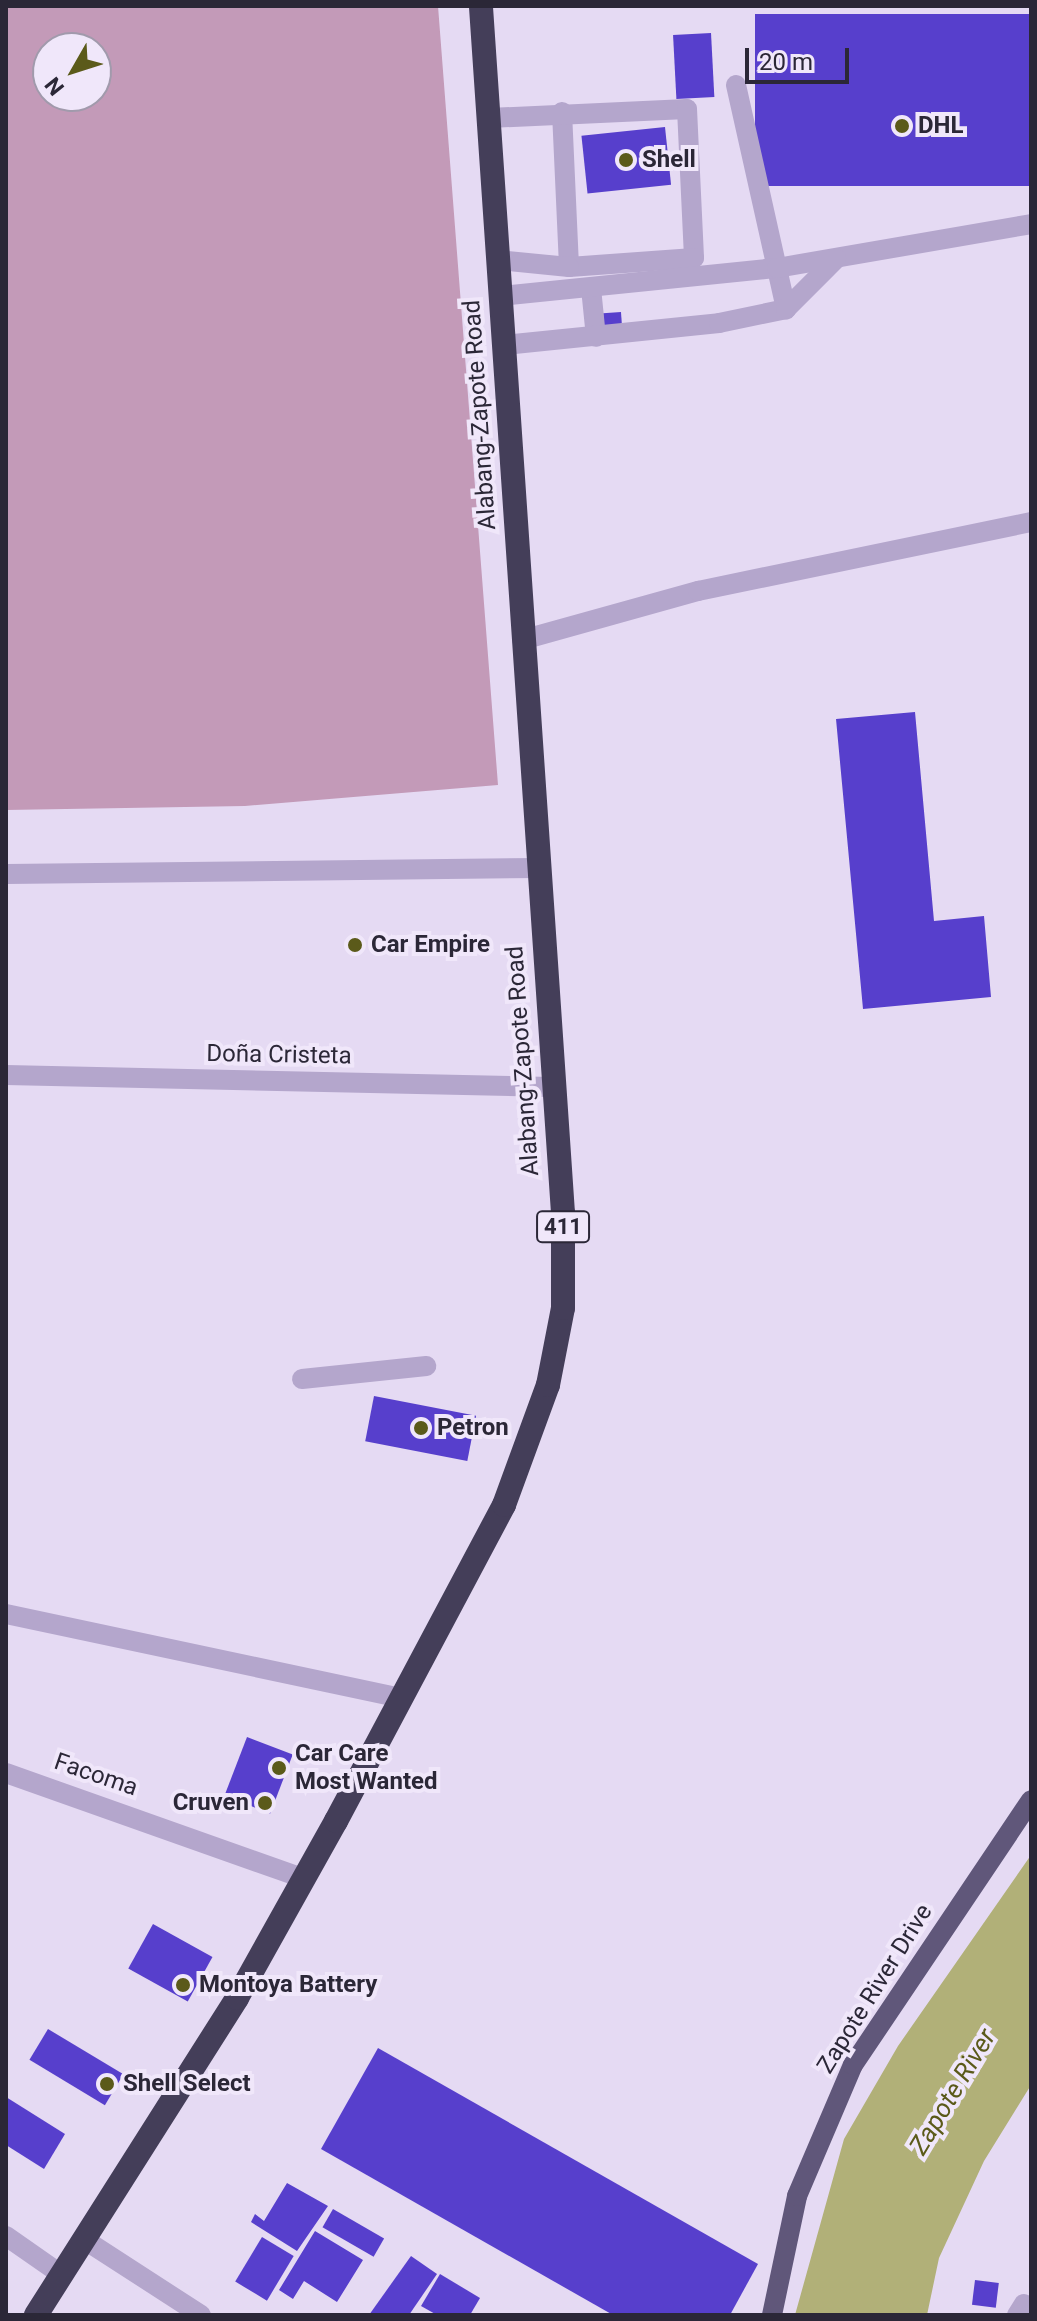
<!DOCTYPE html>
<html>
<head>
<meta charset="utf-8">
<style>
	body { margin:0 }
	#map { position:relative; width:1037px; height:2321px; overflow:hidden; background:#e5daf3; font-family:Roboto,sans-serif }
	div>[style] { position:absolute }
	.green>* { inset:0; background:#c39ab8 }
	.water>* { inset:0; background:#b1b078 }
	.building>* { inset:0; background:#573fcc; transform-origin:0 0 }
	.minor>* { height:20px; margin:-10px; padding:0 10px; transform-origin:10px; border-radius:10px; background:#b4a6cc }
	.major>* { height:20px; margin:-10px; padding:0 10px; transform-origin:10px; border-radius:10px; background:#60577a }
	.highway>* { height:24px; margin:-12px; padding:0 12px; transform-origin:12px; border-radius:12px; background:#443e59 }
	.dots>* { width:22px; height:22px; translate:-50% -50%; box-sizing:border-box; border:4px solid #f0e7fa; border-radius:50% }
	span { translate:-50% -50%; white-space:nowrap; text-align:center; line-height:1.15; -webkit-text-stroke:8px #f0e7fa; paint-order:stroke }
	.shield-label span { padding:2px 6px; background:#f0e7fa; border:2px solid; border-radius:6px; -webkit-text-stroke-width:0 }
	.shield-label { font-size:22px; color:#2b2737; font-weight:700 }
	.poi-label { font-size:24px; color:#2b2737; font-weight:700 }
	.left { translate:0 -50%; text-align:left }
	.right { translate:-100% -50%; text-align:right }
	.street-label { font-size:24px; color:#2b2737 }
	.water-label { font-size:26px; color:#5b5a1a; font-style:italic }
	.frame { position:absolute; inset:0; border:8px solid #2b2737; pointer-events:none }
	.north { position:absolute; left:32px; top:32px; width:80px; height:80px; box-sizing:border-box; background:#f0e7fa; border:2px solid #a19aac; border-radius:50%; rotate:231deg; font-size:22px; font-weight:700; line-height:32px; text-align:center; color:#2b2737 }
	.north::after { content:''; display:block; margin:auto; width:28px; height:36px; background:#5b5a1a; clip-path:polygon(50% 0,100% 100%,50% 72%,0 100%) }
	.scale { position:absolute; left:745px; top:48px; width:104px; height:36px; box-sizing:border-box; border:4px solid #2b2737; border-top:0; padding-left:10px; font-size:24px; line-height:28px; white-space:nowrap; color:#2b2737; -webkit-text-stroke:6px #f0e7fa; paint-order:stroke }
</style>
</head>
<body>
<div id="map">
	<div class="green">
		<div style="clip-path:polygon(evenodd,6px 6px,438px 6px,498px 785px,245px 806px,6px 810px,6px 6px,48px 48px,96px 48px,96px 96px,48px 96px,48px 48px)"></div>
	</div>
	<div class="water">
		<div style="clip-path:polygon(1031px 1855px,1031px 2085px,984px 2161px,939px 2258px,927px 2315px,795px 2315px,844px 2139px,898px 2046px)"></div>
	</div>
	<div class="building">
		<div style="left:1031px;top:14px;width:172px;height:276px;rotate:90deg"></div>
		<div style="left:711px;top:33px;width:64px;height:38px;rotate:87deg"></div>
		<div style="left:665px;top:127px;width:58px;height:84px;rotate:84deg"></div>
		<div style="left:621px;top:312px;width:15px;height:18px;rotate:86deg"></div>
		<div style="clip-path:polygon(915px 712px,934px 921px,984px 916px,991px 997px,863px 1009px,836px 719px)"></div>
		<div style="left:374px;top:1396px;width:104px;height:46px;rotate:11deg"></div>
		<div style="left:247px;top:1737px;width:49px;height:63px;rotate:21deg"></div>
		<div style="left:153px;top:1924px;width:68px;height:51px;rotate:29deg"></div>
		<div style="left:48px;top:2029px;width:88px;height:36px;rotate:31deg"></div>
		<div style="clip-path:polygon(378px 2048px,758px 2264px,730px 2315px,613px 2315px,321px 2149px)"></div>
		<div style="clip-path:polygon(6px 2097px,65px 2134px,44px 2169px,6px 2145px)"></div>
		<div style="clip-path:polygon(287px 2183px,328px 2206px,297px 2251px,251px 2222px,255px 2214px,264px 2221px)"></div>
		<div style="left:333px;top:2209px;width:59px;height:21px;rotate:30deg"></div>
		<div style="clip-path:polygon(315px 2231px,363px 2260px,337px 2302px,304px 2281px,293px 2299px,279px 2290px)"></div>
		<div style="left:262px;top:2237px;width:37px;height:52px;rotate:31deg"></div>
		<div style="clip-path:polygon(411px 2256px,437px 2274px,409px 2315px,369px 2315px)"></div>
		<div style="clip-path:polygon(440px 2274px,480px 2298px,470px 2315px,437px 2315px,421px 2306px)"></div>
		<div style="left:975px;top:2280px;width:24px;height:25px;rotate:7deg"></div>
	</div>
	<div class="minor">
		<div style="left:736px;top:85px;width:230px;rotate:77.4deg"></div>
		<div style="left:562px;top:112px;width:155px;rotate:87.4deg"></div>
		<div style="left:489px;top:118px;width:198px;rotate:-2.6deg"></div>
		<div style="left:687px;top:109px;width:149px;rotate:87.3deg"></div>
		<div style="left:694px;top:258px;width:125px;rotate:175.9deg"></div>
		<div style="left:569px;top:267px;width:72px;rotate:-174.4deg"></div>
		<div style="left:591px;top:288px;width:49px;rotate:84.2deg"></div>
		<div style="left:500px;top:296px;width:278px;rotate:-5.8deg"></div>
		<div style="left:777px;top:268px;width:258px;rotate:-9.8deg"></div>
		<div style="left:504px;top:345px;width:216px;rotate:-5.8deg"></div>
		<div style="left:719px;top:323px;width:68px;rotate:-11.8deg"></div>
		<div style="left:786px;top:309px;width:71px;rotate:-45deg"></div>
		<div style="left:522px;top:640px;width:183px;rotate:-15.6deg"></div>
		<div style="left:698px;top:591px;width:340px;rotate:-11.7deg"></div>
		<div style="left:6px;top:874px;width:532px;rotate:-0.65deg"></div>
		<div style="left:6px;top:1075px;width:545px;rotate:1.26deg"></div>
		<div style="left:302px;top:1379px;width:125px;rotate:-6deg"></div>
		<div style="left:6px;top:1614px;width:404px;rotate:12deg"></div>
		<div style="left:6px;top:1773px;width:315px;rotate:19.5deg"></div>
		<div style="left:6px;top:2236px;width:68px;rotate:34.9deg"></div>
		<div style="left:85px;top:2240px;width:138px;rotate:32.9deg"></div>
		<div style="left:1017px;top:2315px;width:13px;rotate:-58deg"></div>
	</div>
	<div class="major">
		<div style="left:772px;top:2315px;width:122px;rotate:-78.1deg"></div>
		<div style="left:797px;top:2196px;width:142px;rotate:-66.9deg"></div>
		<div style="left:853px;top:2065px;width:319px;rotate:-56.1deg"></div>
	</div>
	<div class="highway">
		<div style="left:36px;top:2315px;width:375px;rotate:-57.6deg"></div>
		<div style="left:237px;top:1998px;width:203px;rotate:-60.8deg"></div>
		<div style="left:336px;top:1821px;width:358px;rotate:-62deg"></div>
		<div style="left:504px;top:1505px;width:128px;rotate:-69.9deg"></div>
		<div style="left:548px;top:1385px;width:78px;rotate:-79deg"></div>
		<div style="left:563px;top:1308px;width:95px;rotate:-90deg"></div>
		<div style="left:563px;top:1213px;width:1210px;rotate:-93.89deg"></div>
	</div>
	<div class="dots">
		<div style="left:902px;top:126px;background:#5b5a1a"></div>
		<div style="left:626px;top:160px;background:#5b5a1a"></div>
		<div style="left:355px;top:945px;background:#5b5a1a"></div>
		<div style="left:421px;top:1428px;background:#5b5a1a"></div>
		<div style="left:279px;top:1768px;background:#5b5a1a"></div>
		<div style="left:265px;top:1803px;background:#5b5a1a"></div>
		<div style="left:183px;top:1985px;background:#5b5a1a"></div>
		<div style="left:107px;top:2084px;background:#5b5a1a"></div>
	</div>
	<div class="shield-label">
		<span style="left:563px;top:1227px">411</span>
	</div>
	<div class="poi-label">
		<span class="left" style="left:918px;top:126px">DHL</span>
		<span class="left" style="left:642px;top:160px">Shell</span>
		<span class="left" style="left:371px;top:945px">Car Empire</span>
		<span class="left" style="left:437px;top:1428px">Petron</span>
		<span class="left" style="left:295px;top:1768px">Car Care<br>Most Wanted</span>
		<span class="right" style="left:249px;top:1803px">Cruven</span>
		<span class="left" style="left:199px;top:1985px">Montoya Battery</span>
		<span class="left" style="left:123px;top:2084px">Shell Select</span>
	</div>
	<div class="street-label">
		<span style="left:480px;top:415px;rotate:-94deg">Alabang-Zapote Road</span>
		<span style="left:279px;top:1055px;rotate:1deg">Doña Cristeta</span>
		<span style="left:523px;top:1061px;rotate:-94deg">Alabang-Zapote Road</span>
		<span style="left:96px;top:1775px;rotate:19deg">Facoma</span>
		<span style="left:875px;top:1989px;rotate:-58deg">Zapote River Drive</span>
	</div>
	<div class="water-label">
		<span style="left:953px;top:2092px;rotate:-59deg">Zapote River</span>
	</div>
	<div class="frame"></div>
	<div class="north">N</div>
	<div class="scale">20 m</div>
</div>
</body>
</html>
